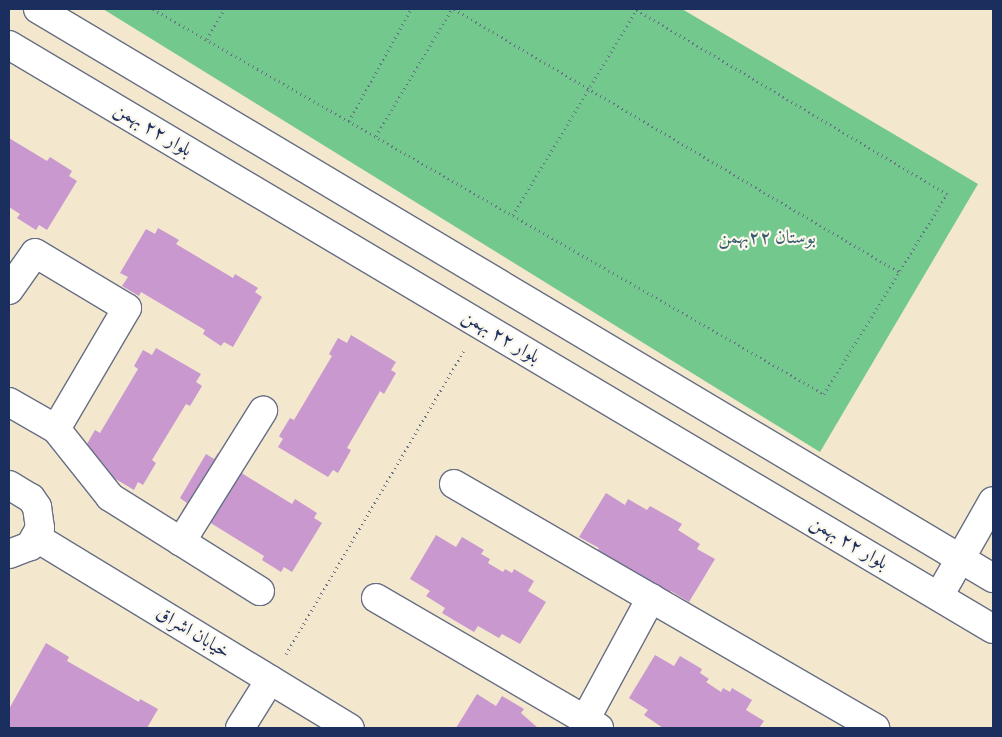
<!DOCTYPE html>
<html>
<head>
<meta charset="utf-8">
<style>
	body { margin:0 }
	#map { position:relative; width:1002px; height:737px; overflow:hidden; background:#f3e7ce; font-family:"Libre Bodoni",Amiri,serif }
	div>[style] { position:absolute }
	.green>* { inset:0; background:#72c88d }
	.building>* { inset:0; background:#c898cf }
	.path>* { height:3px; margin-top:-1.5px; transform-origin:0; background:repeating-linear-gradient(90deg,#676f85 0 1px,transparent 0 5px) }
	.roads { filter:drop-shadow(1px 0 #676f85) drop-shadow(-1px 0 #676f85) drop-shadow(0 1px #676f85) drop-shadow(0 -1px #676f85) }
	.minor>* { height:28px; margin:-14px; padding:0 14px; transform-origin:14px; border-radius:14px; background:#fff }
	span { translate:-50% -50%; white-space:nowrap; text-align:center; line-height:1.15; -webkit-text-stroke:4.5px #fbf7ec; paint-order:stroke }
	.street-label { font-size:19px; color:#1b2f5e }
	.park-label { font-size:19px; color:#355d6c }
	.frame { position:absolute; inset:0; border:10px solid #1b2f5e; pointer-events:none }
</style>
</head>
<body>
<div id="map">
	<div class="green">
		<div style="clip-path:polygon(103px 9px,682px 9px,978px 184px,820px 452px)"></div>
	</div>
	<div class="building">
		<div style="clip-path:polygon(9px 138px,47px 161px,50px 157px,72px 171px,69px 176px,77px 181px,47px 230px,39px 225px,36px 230px,17px 218px,20px 214px,9px 207px)"></div>
		<div style="clip-path:polygon(158px 228px,179px 240px,176px 244px,233px 278px,235px 274px,258px 288px,255px 292px,262px 297px,233px 347px,224px 342px,221px 346px,203px 334px,205px 330px,141px 292px,139px 296px,122px 286px,128px 277px,120px 273px,146px 229px,155px 234px)"></div>
		<div style="clip-path:polygon(351px 335px,396px 362px,391px 370px,396px 373px,384px 394px,380px 391px,347px 448px,351px 450px,338px 473px,333px 470px,328px 477px,278px 447px,283px 439px,279px 436px,290px 418px,294px 420px,332px 356px,329px 354px,338px 338px,347px 343px)"></div>
		<div style="clip-path:polygon(156px 348px,201px 374px,196px 382px,202px 386px,190px 406px,186px 404px,152px 460px,156px 463px,143px 485px,138px 482px,134px 490px,84px 460px,84px 449px,95px 430px,100px 433px,138px 369px,134px 366px,143px 350px,152px 355px)"></div>
		<div style="clip-path:polygon(218px 453px,238px 466px,235px 469px,292px 504px,295px 499px,317px 513px,314px 518px,322px 523px,292px 572px,284px 567px,281px 572px,262px 560px,264px 556px,201px 517px,198px 522px,182px 511px,187px 503px,180px 498px,206px 454px,214px 459px)"></div>
		<div style="clip-path:polygon(606px 493px,625px 505px,628px 499px,647px 510px,650px 506px,682px 524px,678px 530px,700px 544px,697px 549px,715px 559px,689px 602px,671px 591px,665px 602px,592px 559px,599px 548px,579px 537px)"></div>
		<div style="clip-path:polygon(436px 535px,456px 547px,462px 537px,484px 550px,481px 554px,490px 559px,488px 563px,503px 572px,505px 569px,512px 573px,514px 569px,534px 581px,528px 591px,546px 602px,520px 644px,502px 634px,499px 638px,478px 626px,474px 632px,442px 613px,445px 608px,426px 596px,430px 591px,410px 579px)"></div>
		<div style="clip-path:polygon(46px 643px,69px 657px,67px 661px,139px 702px,140px 699px,158px 709px,147px 728px,9px 728px,9px 709px)"></div>
		<div style="clip-path:polygon(655px 655px,674px 666px,680px 656px,702px 669px,700px 673px,709px 679px,706px 682px,721px 692px,723px 688px,730px 692px,732px 688px,752px 700px,746px 710px,764px 721px,759px 728px,663px 728px,644px 715px,648px 710px,629px 698px)"></div>
		<div style="clip-path:polygon(477px 694px,496px 706px,502px 696px,524px 709px,521px 713px,538px 728px,456px 728px)"></div>
	</div>
	<div class="path">
		<div style="left:153px;top:9px;width:774px;rotate:29.85deg"></div>
		<div style="left:824px;top:394px;width:235px;rotate:-58.4deg"></div>
		<div style="left:947px;top:194px;width:362px;rotate:-149.3deg"></div>
		<div style="left:454px;top:9px;width:517px;rotate:30.58deg"></div>
		<div style="left:207px;top:39px;width:34px;rotate:-60deg"></div>
		<div style="left:349px;top:121px;width:128px;rotate:-61deg"></div>
		<div style="left:376px;top:136px;width:148px;rotate:-59.1deg"></div>
		<div style="left:513px;top:215px;width:240px;rotate:-59deg"></div>
		<div style="left:286px;top:654px;width:351px;rotate:-59.6deg"></div>
	</div>
	<div class="roads">
		<div class="minor">
			<div style="left:38px;top:9px;width:1112px;rotate:30.79deg"></div>
			<div style="left:9px;top:45px;width:1144px;rotate:30.69deg"></div>
			<div style="left:9px;top:290px;width:45px;rotate:-54.9deg"></div>
			<div style="left:35px;top:253px;width:107px;rotate:30.9deg"></div>
			<div style="left:127px;top:308px;width:140px;rotate:120.4deg"></div>
			<div style="left:56px;top:429px;width:54px;rotate:-150.1deg"></div>
			<div style="left:56px;top:429px;width:87px;rotate:51.5deg"></div>
			<div style="left:110px;top:497px;width:177px;rotate:32.1deg"></div>
			<div style="left:454px;top:484px;width:487px;rotate:30.1deg"></div>
			<div style="left:9px;top:485px;width:26px;rotate:31deg"></div>
			<div style="left:31px;top:498px;width:11px;rotate:56deg"></div>
			<div style="left:37px;top:507px;width:21px;rotate:82deg"></div>
			<div style="left:40px;top:528px;width:21px;rotate:119deg"></div>
			<div style="left:30px;top:546px;width:22px;rotate:159deg"></div>
			<div style="left:37px;top:538px;width:366px;rotate:31.3deg"></div>
			<div style="left:181px;top:542px;width:155px;rotate:-58deg"></div>
			<div style="left:939px;top:596px;width:109px;rotate:-60.4deg"></div>
			<div style="left:376px;top:598px;width:258px;rotate:30.2deg"></div>
			<div style="left:585px;top:720px;width:139px;rotate:-61.6deg"></div>
			<div style="left:240px;top:728px;width:57px;rotate:-58deg"></div>
		</div>
	</div>
	<div class="street-label">
		<span style="left:153px;top:130px;rotate:31deg">بلوار ۲۲ بهمن</span>
		<span style="left:501px;top:337px;rotate:31deg">بلوار ۲۲ بهمن</span>
		<span style="left:849px;top:543px;rotate:31deg">بلوار ۲۲ بهمن</span>
		<span style="left:193px;top:633px;rotate:31deg">خیابان اشراق</span>
	</div>
	<div class="park-label">
		<span style="left:767px;top:238px">بوستان ۲۲بهمن</span>
	</div>
	<div class="frame"></div>
</div>
</body>
</html>
